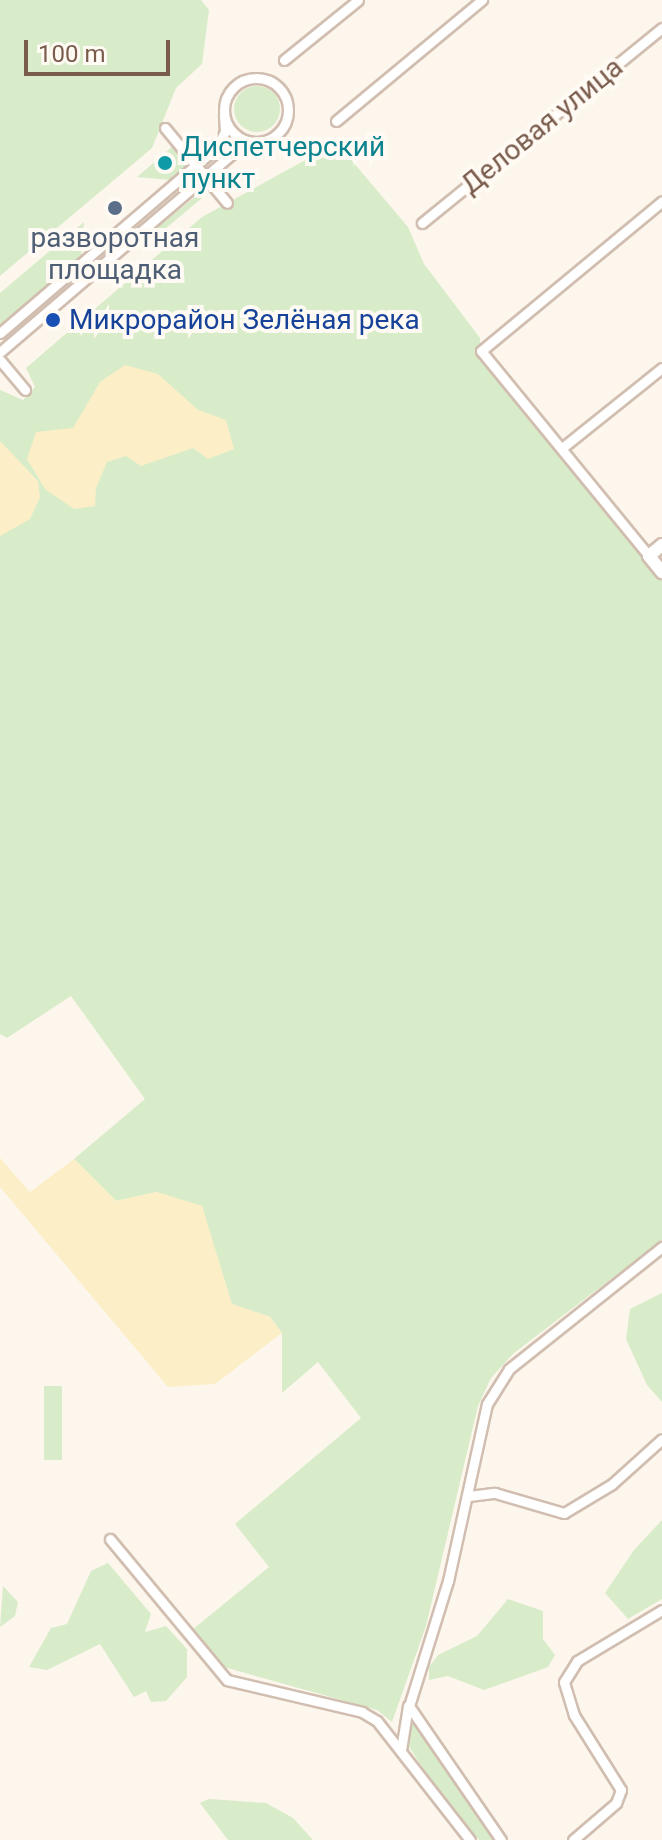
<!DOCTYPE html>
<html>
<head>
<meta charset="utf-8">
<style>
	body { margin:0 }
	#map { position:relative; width:662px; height:1840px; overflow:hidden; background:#fdf6ec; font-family:Roboto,sans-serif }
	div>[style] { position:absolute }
	.green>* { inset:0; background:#d8ecc9; transform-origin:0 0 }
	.round { border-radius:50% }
	.sand>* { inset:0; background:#fcefc7 }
	.roads { filter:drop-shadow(2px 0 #d1beb0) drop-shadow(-2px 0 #d1beb0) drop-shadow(0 2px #d1beb0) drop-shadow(0 -2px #d1beb0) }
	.street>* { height:9px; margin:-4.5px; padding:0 4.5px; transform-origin:4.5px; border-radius:4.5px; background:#fff }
	.street>.ring { margin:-4.5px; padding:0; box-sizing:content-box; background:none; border:9px solid #fff; border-radius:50% }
	.secondary>* { height:12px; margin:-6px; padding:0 6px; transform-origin:6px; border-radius:6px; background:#fff }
	.dots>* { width:22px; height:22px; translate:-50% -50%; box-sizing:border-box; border:4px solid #fffaf3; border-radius:50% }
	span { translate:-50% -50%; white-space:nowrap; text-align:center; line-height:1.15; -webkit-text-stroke:8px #fffaf3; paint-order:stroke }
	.street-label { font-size:28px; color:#7a5c4d }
	.culture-label { font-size:28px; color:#0d838f }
	.left { translate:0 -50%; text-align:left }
	.service-label { font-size:28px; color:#4e5e75 }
	.transit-label { font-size:28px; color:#164399 }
	.scale { position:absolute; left:24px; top:40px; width:146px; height:36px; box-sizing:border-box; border:4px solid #7a5c4d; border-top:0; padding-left:10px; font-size:24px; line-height:28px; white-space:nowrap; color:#7a5c4d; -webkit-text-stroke:6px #fffaf3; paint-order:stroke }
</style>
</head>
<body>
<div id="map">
	<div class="green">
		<div style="clip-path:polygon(0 0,201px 0,209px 10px,202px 64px,176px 88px,152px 148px,0 276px)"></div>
		<div class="round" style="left:234px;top:86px;width:46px;height:46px"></div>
		<div style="clip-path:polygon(173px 146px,185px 160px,185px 169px,171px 180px,137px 177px)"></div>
		<div style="clip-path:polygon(347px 155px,408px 227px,424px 264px,480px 338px,480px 355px,662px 576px,662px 1240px,514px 1353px,491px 1378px,478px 1406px,426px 1626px,392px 1722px,377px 1710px,224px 1667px,192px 1630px,269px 1567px,235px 1524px,361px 1418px,318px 1362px,282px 1393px,282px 1333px,270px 1317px,232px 1304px,222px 1274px,157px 1192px,116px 1201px,74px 1159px,145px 1099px,71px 996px,7px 1038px,0 1034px,0 390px,23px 400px,35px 387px,26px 368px,202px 217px,309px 158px)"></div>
		<div style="clip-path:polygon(201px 192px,208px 193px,141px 249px,141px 241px)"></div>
		<div style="clip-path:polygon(84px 222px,81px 257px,0 327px,0 293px)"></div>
		<div style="clip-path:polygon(662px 1293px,662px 1402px,647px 1385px,626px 1339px,630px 1309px)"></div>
		<div style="left:44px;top:1386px;width:18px;height:74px"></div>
		<div style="clip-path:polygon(662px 1520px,662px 1599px,628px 1619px,605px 1593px,634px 1550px)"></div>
		<div style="clip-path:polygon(108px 1563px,151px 1614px,145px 1632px,166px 1626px,187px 1649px,187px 1677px,166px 1701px,151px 1702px,146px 1691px,134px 1697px,100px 1644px,47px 1670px,29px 1667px,51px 1628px,67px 1624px,91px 1571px)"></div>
		<div style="clip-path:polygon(3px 1586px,18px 1602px,15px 1616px,0 1627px)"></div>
		<div style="clip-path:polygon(508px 1599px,543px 1611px,543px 1639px,555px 1655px,548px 1667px,484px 1690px,448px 1676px,429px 1680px,429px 1667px,438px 1655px,477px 1636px)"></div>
		<div style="clip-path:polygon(411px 1720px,470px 1807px,496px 1840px,479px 1840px,424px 1770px,408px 1745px)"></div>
		<div style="clip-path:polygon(209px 1799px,266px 1803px,293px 1818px,313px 1840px,228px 1840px,200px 1803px)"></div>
	</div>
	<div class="sand">
		<div style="clip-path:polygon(125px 365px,158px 374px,198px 410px,226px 420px,234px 449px,208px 459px,193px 448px,141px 466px,126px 456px,107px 462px,96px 488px,95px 506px,74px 509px,45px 489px,27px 459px,36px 432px,73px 428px,100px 382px)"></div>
		<div style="clip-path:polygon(0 441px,38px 481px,40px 497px,30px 519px,0 536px)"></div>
		<div style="clip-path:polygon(0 1158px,30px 1192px,74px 1159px,116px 1201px,157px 1192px,202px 1206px,232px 1304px,270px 1317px,282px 1333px,215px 1384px,168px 1387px,0 1187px)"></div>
	</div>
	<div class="roads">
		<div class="street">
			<div style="left:284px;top:60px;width:95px;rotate:-39deg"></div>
			<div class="ring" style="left:224px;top:78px;width:55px;height:55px"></div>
			<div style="left:336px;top:121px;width:190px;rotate:-39.7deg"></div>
			<div style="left:165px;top:128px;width:97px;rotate:50.4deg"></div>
			<div style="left:422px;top:223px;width:309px;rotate:-39.1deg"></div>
			<div style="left:0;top:333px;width:286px;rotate:-40.6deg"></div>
			<div style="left:217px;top:147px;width:18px;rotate:-63deg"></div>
			<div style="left:225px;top:131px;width:16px;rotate:-94deg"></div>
			<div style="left:0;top:352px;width:325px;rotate:-40.5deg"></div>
			<div style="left:0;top:360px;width:39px;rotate:50deg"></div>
			<div style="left:562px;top:448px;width:128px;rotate:-38.7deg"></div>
			<div style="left:649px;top:556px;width:265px;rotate:-129.3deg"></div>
			<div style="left:481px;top:351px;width:235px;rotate:-39.6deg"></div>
			<div style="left:469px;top:1496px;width:26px;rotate:-7deg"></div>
			<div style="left:495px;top:1493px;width:72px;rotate:16.2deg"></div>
			<div style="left:564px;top:1513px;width:56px;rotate:-31.1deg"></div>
			<div style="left:612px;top:1484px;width:67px;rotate:-42deg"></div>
			<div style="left:110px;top:1539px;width:183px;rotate:50.3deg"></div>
			<div style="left:227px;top:1680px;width:139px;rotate:13.3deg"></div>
			<div style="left:362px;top:1712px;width:17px;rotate:31deg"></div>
			<div style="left:377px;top:1721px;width:151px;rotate:52deg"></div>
			<div style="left:401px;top:1750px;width:45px;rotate:-81deg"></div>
			<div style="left:501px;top:1840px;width:163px;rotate:-124.5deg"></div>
			<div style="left:409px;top:1706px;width:131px;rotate:-72.7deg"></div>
			<div style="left:448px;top:1581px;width:181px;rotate:-77.6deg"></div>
			<div style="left:487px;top:1404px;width:41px;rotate:-57.8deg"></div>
			<div style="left:509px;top:1369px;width:196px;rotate:-38.6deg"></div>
			<div style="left:573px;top:1840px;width:57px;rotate:-40.7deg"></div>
			<div style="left:616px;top:1803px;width:14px;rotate:-69deg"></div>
			<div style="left:621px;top:1790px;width:89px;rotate:-122.1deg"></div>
			<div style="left:574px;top:1715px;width:34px;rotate:-107deg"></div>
			<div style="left:564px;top:1682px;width:25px;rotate:-58deg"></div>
			<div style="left:577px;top:1661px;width:99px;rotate:-31deg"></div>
		</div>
		<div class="secondary">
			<div style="left:662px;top:545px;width:17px;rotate:140deg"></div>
			<div style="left:649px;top:556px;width:21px;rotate:51deg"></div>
		</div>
	</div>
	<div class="dots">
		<div style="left:165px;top:163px;background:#0f9aa8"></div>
		<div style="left:115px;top:208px;background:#5c6f8a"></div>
		<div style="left:53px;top:320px;background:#1a4fb4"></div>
	</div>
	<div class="street-label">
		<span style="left:542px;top:126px;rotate:-39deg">Деловая улица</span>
	</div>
	<div class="culture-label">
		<span class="left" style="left:181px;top:163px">Диспетчерский<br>пункт</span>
	</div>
	<div class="service-label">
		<span style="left:115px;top:254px">разворотная<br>площадка</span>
	</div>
	<div class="transit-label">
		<span class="left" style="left:69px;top:320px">Микрорайон Зелёная река</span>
	</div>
	<div class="scale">100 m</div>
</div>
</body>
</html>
